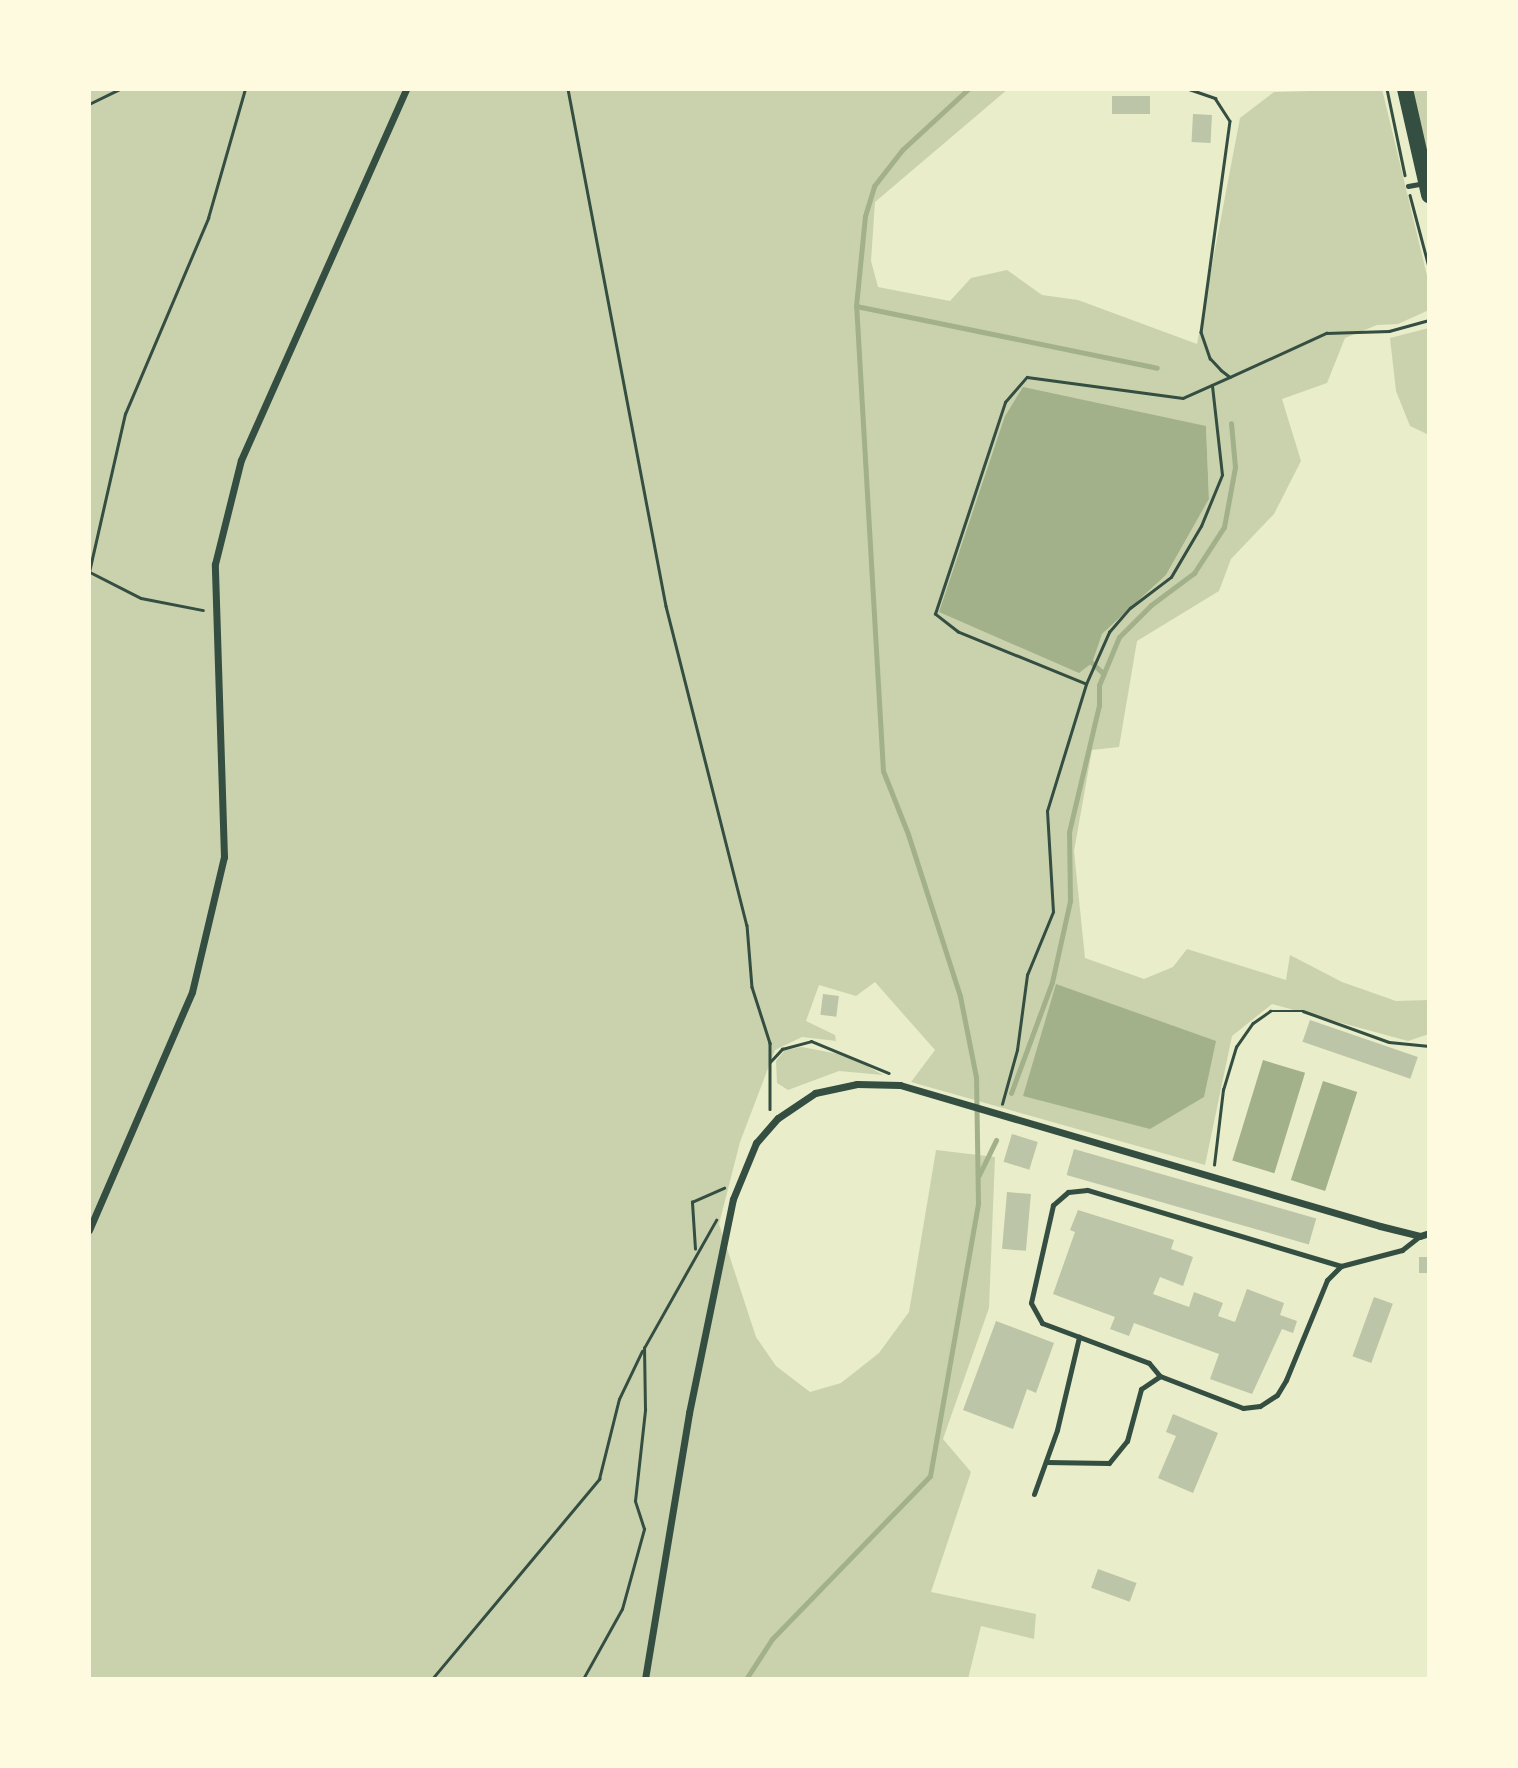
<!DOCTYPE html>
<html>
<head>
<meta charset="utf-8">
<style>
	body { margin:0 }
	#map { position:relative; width:1518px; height:1768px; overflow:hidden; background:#e9edc9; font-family:Arial,sans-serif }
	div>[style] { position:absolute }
	.green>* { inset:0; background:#cad2ad }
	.water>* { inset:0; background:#a3b18a; transform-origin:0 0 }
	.stream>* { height:5px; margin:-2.5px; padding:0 2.5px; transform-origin:2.5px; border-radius:2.5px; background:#a3b18a }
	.building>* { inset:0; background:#bcc5a7; transform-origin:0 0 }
	.path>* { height:2.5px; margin:-1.25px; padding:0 1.25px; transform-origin:1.25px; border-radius:1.25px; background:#344e41 }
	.service>* { height:5px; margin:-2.5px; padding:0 2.5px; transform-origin:2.5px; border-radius:2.5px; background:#344e41 }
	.minor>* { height:7px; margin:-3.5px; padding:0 3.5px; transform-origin:3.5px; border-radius:3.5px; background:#344e41 }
	.primary>* { height:16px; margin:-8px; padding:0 8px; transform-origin:8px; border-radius:8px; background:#344e41 }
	span { translate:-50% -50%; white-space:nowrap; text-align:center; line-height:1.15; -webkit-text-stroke:6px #fefae0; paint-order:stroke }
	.frame { position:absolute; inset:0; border:91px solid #fefae0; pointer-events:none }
</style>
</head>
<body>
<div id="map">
	<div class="green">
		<div style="clip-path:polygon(evenodd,89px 89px,1008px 89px,875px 202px,871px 261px,878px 287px,950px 301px,971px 278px,1007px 270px,1042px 295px,1078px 300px,1197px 344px,1240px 118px,1274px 92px,1382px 89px,1429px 284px,1429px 310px,1398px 324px,1377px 325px,1345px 338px,1327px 383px,1282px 399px,1301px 461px,1274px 514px,1231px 559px,1219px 591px,1137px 641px,1119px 747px,1092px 750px,1074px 851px,1085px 958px,1144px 979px,1173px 967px,1187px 949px,1286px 980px,1290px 955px,1342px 982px,1396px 1001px,1429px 1000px,1429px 1034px,1408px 1041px,1272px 1004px,1232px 1036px,1205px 1165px,911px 1082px,935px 1050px,875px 982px,856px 996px,819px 985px,806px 1021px,835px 1035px,836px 1041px,802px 1037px,775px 1050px,740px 1142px,719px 1224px,756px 1337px,776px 1366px,810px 1392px,841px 1383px,879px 1353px,909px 1312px,936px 1150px,995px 1157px,989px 1308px,943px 1439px,971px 1472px,931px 1592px,1036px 1614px,1034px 1639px,981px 1626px,968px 1679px,89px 1679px,89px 89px,1206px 426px,1209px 499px,1166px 575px,1102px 634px,1206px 426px)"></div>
		<div style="clip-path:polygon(1405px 89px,1429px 89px,1429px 195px)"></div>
		<div style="clip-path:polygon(1429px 328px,1429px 435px,1410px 426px,1396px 391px,1390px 338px)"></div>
		<div style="clip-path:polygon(802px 1047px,849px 1056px,883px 1075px,839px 1071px,788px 1090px,777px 1083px,776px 1061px,785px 1050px)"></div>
	</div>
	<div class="water">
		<div style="clip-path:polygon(1023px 387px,1206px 426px,1209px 499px,1166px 575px,1102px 634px,1092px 663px,1079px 673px,939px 612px,1005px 416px)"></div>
		<div style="clip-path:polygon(1056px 984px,1216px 1041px,1204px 1097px,1150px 1129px,1023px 1096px)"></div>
		<div style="left:1263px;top:1060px;width:44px;height:105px;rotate:17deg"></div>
		<div style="left:1323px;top:1081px;width:36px;height:104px;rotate:18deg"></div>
	</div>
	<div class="stream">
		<div style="left:856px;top:306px;width:307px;rotate:11.6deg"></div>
		<div style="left:1092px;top:663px;width:16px;rotate:43deg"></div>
		<div style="left:1011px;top:1093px;width:118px;rotate:-69.7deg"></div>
		<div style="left:1052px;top:982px;width:83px;rotate:-77.5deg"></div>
		<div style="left:1070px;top:901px;width:69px;rotate:-90.8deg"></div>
		<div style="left:1069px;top:832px;width:130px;rotate:-76.7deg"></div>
		<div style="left:1099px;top:705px;width:20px;rotate:-90deg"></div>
		<div style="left:1099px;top:685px;width:52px;rotate:-67.4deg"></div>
		<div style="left:1119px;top:637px;width:45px;rotate:-45deg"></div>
		<div style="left:1151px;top:605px;width:54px;rotate:-36.7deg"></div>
		<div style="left:1194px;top:573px;width:55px;rotate:-56.9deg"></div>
		<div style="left:1224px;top:527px;width:61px;rotate:-79.6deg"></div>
		<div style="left:1235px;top:467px;width:44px;rotate:-95.2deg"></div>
		<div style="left:979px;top:1175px;width:39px;rotate:-64deg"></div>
		<div style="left:746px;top:1679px;width:48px;rotate:-57deg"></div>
		<div style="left:772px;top:1639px;width:227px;rotate:-45.9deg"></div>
		<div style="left:930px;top:1476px;width:277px;rotate:-80deg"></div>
		<div style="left:978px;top:1203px;width:126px;rotate:-90.9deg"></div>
		<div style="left:976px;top:1077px;width:83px;rotate:-101.2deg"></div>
		<div style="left:960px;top:996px;width:170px;rotate:-107.8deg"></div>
		<div style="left:908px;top:834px;width:68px;rotate:-111.6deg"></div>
		<div style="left:883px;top:771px;width:466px;rotate:-93.3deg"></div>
		<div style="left:856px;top:306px;width:90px;rotate:-84.3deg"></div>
		<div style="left:865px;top:216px;width:31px;rotate:-73deg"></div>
		<div style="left:874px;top:186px;width:46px;rotate:-52.1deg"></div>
		<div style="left:902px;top:150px;width:90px;rotate:-42.7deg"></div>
	</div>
	<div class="building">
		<div style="left:1150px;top:96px;width:18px;height:38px;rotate:90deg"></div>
		<div style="left:1193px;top:114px;width:19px;height:28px;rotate:3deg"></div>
		<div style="left:823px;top:994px;width:16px;height:21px;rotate:7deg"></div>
		<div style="left:1310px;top:1020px;width:114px;height:23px;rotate:19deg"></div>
		<div style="left:1012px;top:1134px;width:27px;height:29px;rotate:17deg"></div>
		<div style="left:1074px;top:1149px;width:252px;height:27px;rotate:16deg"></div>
		<div style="left:1007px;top:1192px;width:24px;height:57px;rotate:5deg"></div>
		<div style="clip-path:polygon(1078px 1210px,1174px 1240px,1171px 1249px,1193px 1257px,1183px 1286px,1160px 1277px,1153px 1294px,1189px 1307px,1194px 1292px,1223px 1303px,1218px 1316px,1235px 1322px,1247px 1289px,1284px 1303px,1280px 1315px,1297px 1321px,1293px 1333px,1282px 1329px,1252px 1394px,1210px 1379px,1219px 1354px,1134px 1323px,1129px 1336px,1110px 1329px,1115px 1317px,1053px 1294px,1075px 1232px,1070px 1230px)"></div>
		<div style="left:1419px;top:1257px;width:10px;height:16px"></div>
		<div style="left:1374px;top:1297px;width:20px;height:63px;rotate:20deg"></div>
		<div style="clip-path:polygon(996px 1321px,1054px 1343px,1036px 1393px,1027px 1389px,1013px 1429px,963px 1410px)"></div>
		<div style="clip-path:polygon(1173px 1414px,1218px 1433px,1193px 1493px,1158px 1478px,1176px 1436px,1166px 1432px)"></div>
		<div style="left:1098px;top:1569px;width:41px;height:20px;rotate:20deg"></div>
	</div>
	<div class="path">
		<div style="left:568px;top:89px;width:526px;rotate:79.27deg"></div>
		<div style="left:666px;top:606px;width:329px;rotate:75.8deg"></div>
		<div style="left:747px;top:925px;width:62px;rotate:85.4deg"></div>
		<div style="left:752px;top:987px;width:59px;rotate:72.2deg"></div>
		<div style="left:770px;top:1043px;width:66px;rotate:90deg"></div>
		<div style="left:1189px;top:89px;width:28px;rotate:19deg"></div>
		<div style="left:1215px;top:98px;width:27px;rotate:57deg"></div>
		<div style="left:1230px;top:121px;width:213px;rotate:97.8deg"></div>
		<div style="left:1201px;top:332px;width:28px;rotate:71deg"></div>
		<div style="left:1210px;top:358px;width:16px;rotate:47deg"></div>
		<div style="left:1221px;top:370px;width:11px;rotate:38deg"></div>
		<div style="left:1230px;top:377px;width:106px;rotate:-24.6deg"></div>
		<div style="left:1326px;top:333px;width:63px;rotate:-1.8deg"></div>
		<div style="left:1389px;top:331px;width:41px;rotate:-15.4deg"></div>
		<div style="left:1387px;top:89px;width:88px;rotate:78.2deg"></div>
		<div style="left:89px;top:104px;width:34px;rotate:-26deg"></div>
		<div style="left:1410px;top:195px;width:74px;rotate:75.2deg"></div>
		<div style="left:89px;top:572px;width:162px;rotate:-77.2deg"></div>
		<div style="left:125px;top:414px;width:213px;rotate:-67deg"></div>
		<div style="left:208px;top:218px;width:134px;rotate:-74deg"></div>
		<div style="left:90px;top:572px;width:57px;rotate:27deg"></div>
		<div style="left:141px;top:598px;width:63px;rotate:11deg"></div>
		<div style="left:1086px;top:684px;width:57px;rotate:-66.1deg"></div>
		<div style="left:1109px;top:632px;width:32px;rotate:-49deg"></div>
		<div style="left:1130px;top:608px;width:51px;rotate:-37.1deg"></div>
		<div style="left:1171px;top:577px;width:59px;rotate:-59.5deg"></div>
		<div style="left:1201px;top:526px;width:55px;rotate:-67.6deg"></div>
		<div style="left:1222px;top:475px;width:90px;rotate:-96.4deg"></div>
		<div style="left:770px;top:1062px;width:18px;rotate:-47deg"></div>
		<div style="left:782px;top:1049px;width:30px;rotate:-15deg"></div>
		<div style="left:811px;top:1041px;width:84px;rotate:22.3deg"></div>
		<div style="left:1002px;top:1104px;width:56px;rotate:-74.5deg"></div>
		<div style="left:1017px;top:1050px;width:76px;rotate:-82.4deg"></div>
		<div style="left:1027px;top:975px;width:68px;rotate:-67.6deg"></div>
		<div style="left:1053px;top:912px;width:101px;rotate:-93.4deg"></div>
		<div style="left:1047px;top:811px;width:133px;rotate:-72.9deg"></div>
		<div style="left:1086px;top:684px;width:138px;rotate:-157.9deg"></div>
		<div style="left:958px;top:632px;width:29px;rotate:-142deg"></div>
		<div style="left:935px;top:614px;width:223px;rotate:-71.7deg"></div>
		<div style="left:1005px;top:402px;width:33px;rotate:-49deg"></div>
		<div style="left:1027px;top:377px;width:157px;rotate:7.7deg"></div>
		<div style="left:1183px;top:398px;width:51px;rotate:-24.1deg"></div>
		<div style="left:1214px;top:1165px;width:76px;rotate:-83.2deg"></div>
		<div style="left:1223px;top:1090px;width:45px;rotate:-73.2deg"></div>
		<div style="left:1236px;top:1047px;width:29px;rotate:-55deg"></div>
		<div style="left:1253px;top:1023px;width:21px;rotate:-35deg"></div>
		<div style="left:1270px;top:1011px;width:33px"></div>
		<div style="left:1303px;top:1011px;width:91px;rotate:19.8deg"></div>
		<div style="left:1389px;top:1042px;width:40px;rotate:5.7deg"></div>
		<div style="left:695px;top:1249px;width:47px;rotate:-93.7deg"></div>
		<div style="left:692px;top:1202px;width:35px;rotate:-24deg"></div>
		<div style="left:432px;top:1679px;width:261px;rotate:-50.1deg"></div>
		<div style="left:599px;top:1479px;width:82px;rotate:-76deg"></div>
		<div style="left:619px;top:1399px;width:53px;rotate:-64.4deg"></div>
		<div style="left:583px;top:1679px;width:80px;rotate:-60.9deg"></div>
		<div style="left:622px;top:1609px;width:83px;rotate:-74.6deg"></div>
		<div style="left:644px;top:1529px;width:29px;rotate:-108deg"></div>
		<div style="left:635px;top:1501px;width:92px;rotate:-83.7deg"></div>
		<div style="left:645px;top:1410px;width:62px;rotate:-90.9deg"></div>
		<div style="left:644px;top:1348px;width:147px;rotate:-60.6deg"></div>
	</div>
	<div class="service">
		<div style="left:1408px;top:186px;width:17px;rotate:-10deg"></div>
		<div style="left:1341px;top:1266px;width:265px;rotate:-163.3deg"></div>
		<div style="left:1087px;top:1190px;width:19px;rotate:174deg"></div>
		<div style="left:1068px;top:1192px;width:20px;rotate:139deg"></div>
		<div style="left:1053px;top:1205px;width:100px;rotate:102.7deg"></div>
		<div style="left:1031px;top:1303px;width:23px;rotate:61deg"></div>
		<div style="left:1042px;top:1323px;width:114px;rotate:20.5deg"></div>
		<div style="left:1149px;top:1363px;width:17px;rotate:50deg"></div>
		<div style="left:1160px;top:1376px;width:89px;rotate:21.1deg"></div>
		<div style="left:1243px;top:1408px;width:17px;rotate:-7deg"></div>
		<div style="left:1260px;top:1406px;width:20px;rotate:-33deg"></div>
		<div style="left:1277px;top:1395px;width:17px;rotate:-59deg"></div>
		<div style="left:1286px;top:1380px;width:108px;rotate:-67.7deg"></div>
		<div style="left:1327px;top:1280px;width:20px;rotate:-45deg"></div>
		<div style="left:1341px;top:1266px;width:63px;rotate:-14.7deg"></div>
		<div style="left:1402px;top:1250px;width:23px;rotate:-38deg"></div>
		<div style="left:1046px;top:1462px;width:63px;rotate:0.9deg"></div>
		<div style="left:1109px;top:1463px;width:28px;rotate:-51deg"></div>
		<div style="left:1127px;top:1441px;width:54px;rotate:-74.9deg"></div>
		<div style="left:1141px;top:1389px;width:23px;rotate:-34deg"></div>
		<div style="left:1034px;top:1494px;width:68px;rotate:-70.2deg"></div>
		<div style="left:1057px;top:1430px;width:96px;rotate:-76.7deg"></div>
	</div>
	<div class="minor">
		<div style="left:89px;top:1230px;width:259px;rotate:-66.6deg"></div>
		<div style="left:192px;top:992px;width:139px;rotate:-76.7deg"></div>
		<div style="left:224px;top:857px;width:293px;rotate:-91.8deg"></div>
		<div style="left:215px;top:564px;width:107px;rotate:-76deg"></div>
		<div style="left:241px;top:460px;width:406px;rotate:-66deg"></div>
		<div style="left:645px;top:1679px;width:270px;rotate:-80.6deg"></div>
		<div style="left:689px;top:1413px;width:218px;rotate:-78.4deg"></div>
		<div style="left:733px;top:1199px;width:61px;rotate:-67.7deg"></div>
		<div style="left:756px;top:1143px;width:33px;rotate:-49deg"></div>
		<div style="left:778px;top:1118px;width:45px;rotate:-34deg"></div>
		<div style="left:815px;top:1093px;width:43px;rotate:-12.1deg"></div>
		<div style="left:857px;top:1084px;width:43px;rotate:1.3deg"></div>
		<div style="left:900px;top:1085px;width:500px;rotate:16.37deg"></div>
		<div style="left:1380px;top:1226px;width:41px;rotate:14deg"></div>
		<div style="left:1420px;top:1236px;width:9px;rotate:-18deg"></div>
	</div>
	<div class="primary">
		<div style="left:1405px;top:89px;width:109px;rotate:77.2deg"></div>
	</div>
	<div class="frame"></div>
</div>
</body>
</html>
